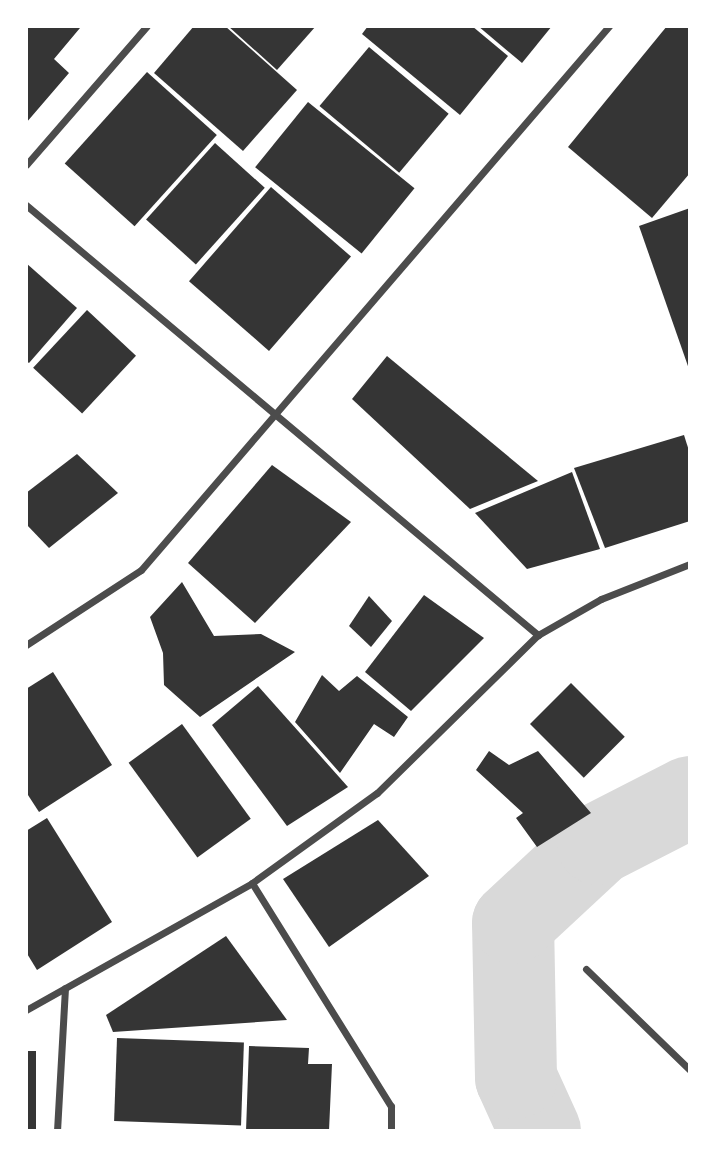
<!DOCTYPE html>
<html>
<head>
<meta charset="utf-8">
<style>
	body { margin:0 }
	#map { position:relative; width:716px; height:1157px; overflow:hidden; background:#fff; font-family:"IBM Plex Serif",serif }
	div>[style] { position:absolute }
	.river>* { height:82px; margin:-41px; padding:0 41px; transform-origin:41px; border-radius:41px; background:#d9d9d9 }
	.building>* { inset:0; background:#353535; transform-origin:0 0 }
	.minor>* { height:7px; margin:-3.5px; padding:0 3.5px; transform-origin:3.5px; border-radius:3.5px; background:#4c4c4c }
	span { translate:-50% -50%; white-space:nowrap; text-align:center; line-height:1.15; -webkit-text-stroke:7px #fff; paint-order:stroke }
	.frame { position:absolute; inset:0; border:28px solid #fff; pointer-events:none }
</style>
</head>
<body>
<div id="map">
	<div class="river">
		<div style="left:540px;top:1131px;width:58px;rotate:-114.4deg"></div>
		<div style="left:516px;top:1078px;width:155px;rotate:-91.1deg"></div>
		<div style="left:513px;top:923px;width:116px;rotate:-42.9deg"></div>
		<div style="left:598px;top:844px;width:103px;rotate:-27.1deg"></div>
	</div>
	<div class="building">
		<div style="clip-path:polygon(26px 26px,80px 28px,54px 59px,69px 73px,26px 123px)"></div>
		<div style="clip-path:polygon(194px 26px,225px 26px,297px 90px,243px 151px,154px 73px)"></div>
		<div style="clip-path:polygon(228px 26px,316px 26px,277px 70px)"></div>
		<div style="clip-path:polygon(368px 26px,472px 26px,508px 56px,460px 115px,362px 34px)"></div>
		<div style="clip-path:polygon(478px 26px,552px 26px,522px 63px)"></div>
		<div style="clip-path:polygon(667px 26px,690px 26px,690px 173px,652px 218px,568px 147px)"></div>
		<div style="left:369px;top:47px;width:104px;height:77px;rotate:40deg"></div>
		<div style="left:147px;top:72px;width:94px;height:123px;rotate:42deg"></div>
		<div style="left:308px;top:102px;width:137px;height:84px;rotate:39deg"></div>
		<div style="left:215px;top:143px;width:67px;height:103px;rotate:42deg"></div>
		<div style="left:271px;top:187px;width:106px;height:125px;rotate:41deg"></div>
		<div style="clip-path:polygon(690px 208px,690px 369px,689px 369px,639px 226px)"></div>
		<div style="clip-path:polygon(26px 263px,77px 308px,29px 363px,26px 361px)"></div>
		<div style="left:87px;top:310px;width:67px;height:79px;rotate:43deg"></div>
		<div style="clip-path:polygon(387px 356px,538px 481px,470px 509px,352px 399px)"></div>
		<div style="clip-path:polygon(684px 435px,690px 454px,690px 521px,605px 548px,574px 468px)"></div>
		<div style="clip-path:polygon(77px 454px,118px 493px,49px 548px,26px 524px,26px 493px)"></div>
		<div style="clip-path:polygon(272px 465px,351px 522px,255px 623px,188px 563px)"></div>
		<div style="clip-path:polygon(572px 472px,600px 549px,527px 569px,475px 513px)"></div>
		<div style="clip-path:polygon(182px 582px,214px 636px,261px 634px,295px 652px,200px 717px,164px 685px,163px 653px,150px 617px)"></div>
		<div style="clip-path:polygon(424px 595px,484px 638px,411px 711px,365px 672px)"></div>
		<div style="clip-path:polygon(369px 596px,392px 621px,371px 647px,349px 626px)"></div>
		<div style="clip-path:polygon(53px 672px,112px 765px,39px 812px,26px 792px,26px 689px)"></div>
		<div style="clip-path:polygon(322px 675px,339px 691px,357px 676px,408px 717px,394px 737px,374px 724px,340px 773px,295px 722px)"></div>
		<div style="left:571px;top:683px;width:76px;height:58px;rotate:45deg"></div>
		<div style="clip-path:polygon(258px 686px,348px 787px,287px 826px,212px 725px)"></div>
		<div style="left:182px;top:724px;width:117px;height:66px;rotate:54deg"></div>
		<div style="clip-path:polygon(489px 751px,509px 765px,538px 751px,591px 813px,537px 847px,516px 818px,523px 813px,476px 770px)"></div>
		<div style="clip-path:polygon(47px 818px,112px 922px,37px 970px,26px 952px,26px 831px)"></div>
		<div style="clip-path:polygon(378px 820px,429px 876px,329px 947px,283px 879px)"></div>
		<div style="clip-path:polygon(226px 936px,287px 1020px,113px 1032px,106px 1015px)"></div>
		<div style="left:117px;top:1038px;width:127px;height:83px;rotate:2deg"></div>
		<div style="clip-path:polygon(249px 1046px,309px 1048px,308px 1064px,332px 1064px,329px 1131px,246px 1131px)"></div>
		<div style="left:36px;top:1051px;width:80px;height:11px;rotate:90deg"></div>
	</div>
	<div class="minor">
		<div style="left:26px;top:165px;width:184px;rotate:-49deg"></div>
		<div style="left:26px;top:205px;width:669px;rotate:40.03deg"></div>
		<div style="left:26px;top:645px;width:137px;rotate:-33.1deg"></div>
		<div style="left:141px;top:570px;width:718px;rotate:-49.29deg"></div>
		<div style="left:252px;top:883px;width:263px;rotate:58.1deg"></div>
		<div style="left:391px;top:1106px;width:25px;rotate:90deg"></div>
		<div style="left:586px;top:969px;width:145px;rotate:44.2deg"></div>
		<div style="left:26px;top:1010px;width:259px;rotate:-29.3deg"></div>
		<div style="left:252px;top:883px;width:154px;rotate:-35.8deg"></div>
		<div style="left:377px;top:793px;width:226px;rotate:-44.5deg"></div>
		<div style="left:538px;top:635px;width:73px;rotate:-29.7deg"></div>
		<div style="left:601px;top:599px;width:96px;rotate:-21.5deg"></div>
		<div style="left:57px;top:1131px;width:143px;rotate:-86.8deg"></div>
	</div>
	<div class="frame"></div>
</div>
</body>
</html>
